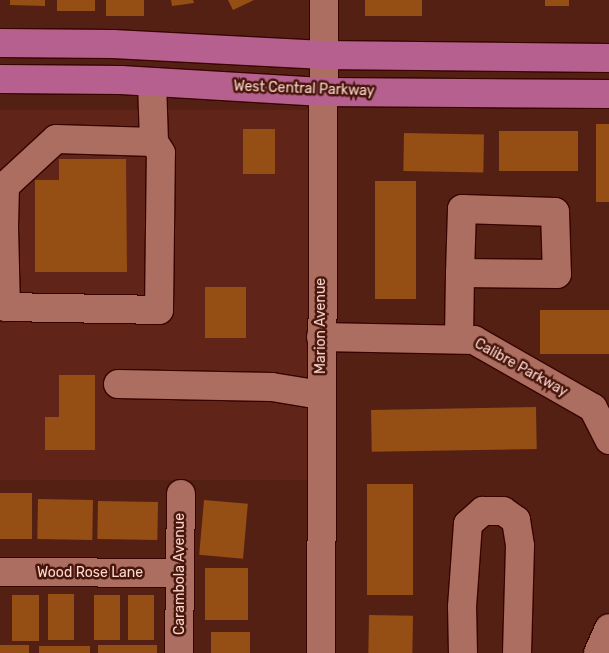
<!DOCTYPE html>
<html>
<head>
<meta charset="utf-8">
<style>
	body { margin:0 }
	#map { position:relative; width:609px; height:653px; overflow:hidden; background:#542014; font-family:Rubik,sans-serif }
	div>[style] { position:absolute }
	.built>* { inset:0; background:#612418; transform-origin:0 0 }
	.building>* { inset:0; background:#954e14; transform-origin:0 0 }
	.roads { filter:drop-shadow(1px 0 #370400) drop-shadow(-1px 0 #370400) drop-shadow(0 1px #370400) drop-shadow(0 -1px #370400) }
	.minor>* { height:28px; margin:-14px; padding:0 14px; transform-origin:14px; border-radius:14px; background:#ab6e60 }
	.major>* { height:28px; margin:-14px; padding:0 14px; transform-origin:14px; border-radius:14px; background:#b5608e }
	span { translate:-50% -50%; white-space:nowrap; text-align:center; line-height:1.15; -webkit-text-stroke:5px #48150a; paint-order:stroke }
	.street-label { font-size:14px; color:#fbd8d0 }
</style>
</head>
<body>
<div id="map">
	<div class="built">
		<div style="left:313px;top:110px;width:370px;height:313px;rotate:90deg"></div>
	</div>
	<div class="building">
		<div style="clip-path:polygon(10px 0,45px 0,45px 6px,10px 5px)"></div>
		<div style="left:57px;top:0;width:38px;height:11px"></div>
		<div style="left:106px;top:0;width:38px;height:16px"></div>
		<div style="clip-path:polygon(171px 0,193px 0,194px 3px,172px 6px)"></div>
		<div style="clip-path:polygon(228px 0,254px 0,233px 10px)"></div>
		<div style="left:365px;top:0;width:57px;height:16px"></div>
		<div style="left:545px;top:0;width:24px;height:6px"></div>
		<div style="left:596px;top:124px;width:13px;height:78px"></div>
		<div style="left:243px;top:129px;width:32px;height:45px"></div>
		<div style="left:499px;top:131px;width:79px;height:40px"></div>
		<div style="left:404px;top:133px;width:80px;height:38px;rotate:1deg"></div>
		<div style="clip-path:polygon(59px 159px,126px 159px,127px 272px,35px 272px,35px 180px,59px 180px)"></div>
		<div style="left:375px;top:181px;width:41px;height:118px"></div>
		<div style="left:205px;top:287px;width:41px;height:51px"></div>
		<div style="left:540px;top:310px;width:69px;height:44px"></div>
		<div style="clip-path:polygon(59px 375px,95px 375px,95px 450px,45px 450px,45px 417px,59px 417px)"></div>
		<div style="left:536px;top:407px;width:42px;height:165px;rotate:89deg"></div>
		<div style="left:367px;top:484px;width:46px;height:111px"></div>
		<div style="left:0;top:493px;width:32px;height:46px"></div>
		<div style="left:38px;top:499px;width:55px;height:40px;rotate:1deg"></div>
		<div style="left:204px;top:500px;width:44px;height:55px;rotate:5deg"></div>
		<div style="left:98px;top:501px;width:60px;height:38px;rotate:1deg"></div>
		<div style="left:205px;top:568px;width:43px;height:52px"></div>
		<div style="left:48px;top:594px;width:26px;height:46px"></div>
		<div style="left:12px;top:595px;width:27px;height:46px"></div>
		<div style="left:94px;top:595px;width:26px;height:45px"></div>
		<div style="left:128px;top:595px;width:26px;height:45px"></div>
		<div style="left:369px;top:615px;width:44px;height:38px;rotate:1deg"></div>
		<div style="left:211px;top:632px;width:39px;height:21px"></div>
		<div style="left:0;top:645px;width:29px;height:8px"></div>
		<div style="left:98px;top:645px;width:59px;height:8px"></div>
		<div style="left:39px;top:646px;width:51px;height:7px"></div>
	</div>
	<div class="roads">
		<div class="minor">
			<div style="left:0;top:227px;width:4px"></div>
			<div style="left:4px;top:227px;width:41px;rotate:-88.6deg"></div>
			<div style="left:5px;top:186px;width:69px;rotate:-42.7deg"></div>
			<div style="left:56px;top:139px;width:98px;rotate:1.8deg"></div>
			<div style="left:154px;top:142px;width:60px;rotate:-91.9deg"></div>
			<div style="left:4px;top:227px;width:80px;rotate:88.6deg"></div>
			<div style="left:6px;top:307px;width:153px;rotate:1.1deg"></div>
			<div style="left:159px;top:310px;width:157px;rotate:-89.3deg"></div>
			<div style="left:161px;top:153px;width:13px;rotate:-122deg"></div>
			<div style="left:321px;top:337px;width:153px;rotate:1.1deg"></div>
			<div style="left:474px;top:340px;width:137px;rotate:29.7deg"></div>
			<div style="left:593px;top:408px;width:36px;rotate:63deg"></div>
			<div style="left:459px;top:338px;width:65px;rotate:-89.1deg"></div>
			<div style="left:460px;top:273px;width:64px;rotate:-88.2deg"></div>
			<div style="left:462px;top:209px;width:93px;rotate:1.8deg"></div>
			<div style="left:555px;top:212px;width:62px;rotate:88.2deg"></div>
			<div style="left:557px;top:274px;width:97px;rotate:-179.4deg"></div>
			<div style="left:118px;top:384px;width:154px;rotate:1.1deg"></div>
			<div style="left:272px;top:387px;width:50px;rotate:9.3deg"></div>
			<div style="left:0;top:572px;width:180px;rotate:0.3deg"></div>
			<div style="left:179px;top:653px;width:159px;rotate:-89.3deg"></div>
			<div style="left:321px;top:653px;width:653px;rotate:-89.74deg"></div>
			<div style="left:463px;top:653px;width:46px;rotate:-91.2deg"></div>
			<div style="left:462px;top:607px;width:83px;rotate:-85.9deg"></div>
			<div style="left:468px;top:524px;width:20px;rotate:-41deg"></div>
			<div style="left:483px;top:511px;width:20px"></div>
			<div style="left:503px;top:511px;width:16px;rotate:35deg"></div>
			<div style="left:516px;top:520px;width:26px;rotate:81deg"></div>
			<div style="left:520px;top:546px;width:107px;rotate:91.6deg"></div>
			<div style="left:598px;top:653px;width:27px;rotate:-66deg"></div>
		</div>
		<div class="major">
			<div style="left:0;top:43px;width:113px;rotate:0.5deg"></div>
			<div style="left:113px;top:44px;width:211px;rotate:3deg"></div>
			<div style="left:324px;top:55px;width:285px;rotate:0.6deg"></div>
			<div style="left:0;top:79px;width:121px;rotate:0.5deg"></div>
			<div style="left:121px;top:80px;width:202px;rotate:3.4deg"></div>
			<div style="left:323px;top:92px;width:286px;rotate:0.4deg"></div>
		</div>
	</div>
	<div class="street-label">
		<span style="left:304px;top:89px;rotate:2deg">West Central Parkway</span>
		<span style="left:321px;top:326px;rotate:-90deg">Marion Avenue</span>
		<span style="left:521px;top:368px;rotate:29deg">Calibre Parkway</span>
		<span style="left:90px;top:573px">Wood Rose Lane</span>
		<span style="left:180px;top:574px;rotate:-90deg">Carambola Avenue</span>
	</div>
</div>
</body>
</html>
